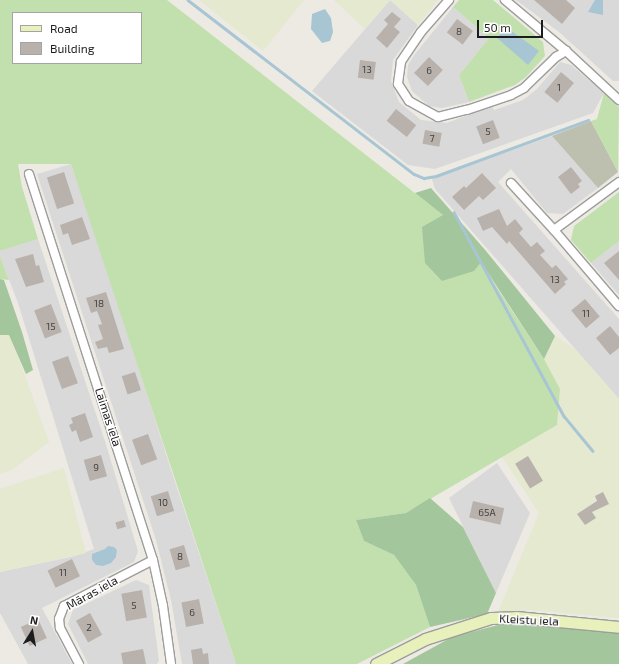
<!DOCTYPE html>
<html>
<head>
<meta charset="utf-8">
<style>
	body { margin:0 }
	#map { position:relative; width:619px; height:664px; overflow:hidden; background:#eceae2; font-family:"Exo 2",sans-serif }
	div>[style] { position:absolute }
	.residential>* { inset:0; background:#dad9d9 }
	.construction>* { inset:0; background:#bdbfaf }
	.farmland>* { inset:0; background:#e4e9cf }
	.grass>* { inset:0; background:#c1e0ae }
	.forest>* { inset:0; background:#a4c69c }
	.water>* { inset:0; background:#a8c5d4 }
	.stream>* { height:2.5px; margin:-1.25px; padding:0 1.25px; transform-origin:1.25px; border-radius:1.25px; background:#a8c5d4 }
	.building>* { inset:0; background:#b9b2ac; transform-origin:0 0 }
	.roads { filter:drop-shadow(1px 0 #9d9d9d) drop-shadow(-1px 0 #9d9d9d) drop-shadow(0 1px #9d9d9d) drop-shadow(0 -1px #9d9d9d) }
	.street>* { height:8px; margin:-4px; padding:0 4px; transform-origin:4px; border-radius:4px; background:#fff }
	.secondary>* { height:11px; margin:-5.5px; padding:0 5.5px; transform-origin:5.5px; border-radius:5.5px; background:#e8f1bb }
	span { translate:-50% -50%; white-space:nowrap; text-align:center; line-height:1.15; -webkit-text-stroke:3px #fff; paint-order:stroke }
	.number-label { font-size:10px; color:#434240 }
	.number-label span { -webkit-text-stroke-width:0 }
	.street-label { font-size:12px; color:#1c1c1c }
	.legend { position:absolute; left:12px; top:12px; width:130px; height:52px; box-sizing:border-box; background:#fff; border:1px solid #a4a4a4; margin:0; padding:5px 7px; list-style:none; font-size:12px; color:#1c1c1c }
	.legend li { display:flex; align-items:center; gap:8px; height:20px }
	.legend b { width:20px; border:1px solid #a4a4a4 }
	.north { position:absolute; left:12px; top:612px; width:40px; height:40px; -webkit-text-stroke:3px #fff; paint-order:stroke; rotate:11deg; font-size:11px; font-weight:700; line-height:16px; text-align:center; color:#1c1c1c }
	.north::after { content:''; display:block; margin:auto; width:14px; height:18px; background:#1c1c1c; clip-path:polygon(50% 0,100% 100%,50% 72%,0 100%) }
	.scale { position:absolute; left:477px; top:20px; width:66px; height:18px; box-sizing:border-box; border:2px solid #1c1c1c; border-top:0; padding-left:5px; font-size:12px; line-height:14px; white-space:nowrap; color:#1c1c1c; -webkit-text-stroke:3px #fff; paint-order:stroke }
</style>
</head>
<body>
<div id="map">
	<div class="residential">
		<div style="clip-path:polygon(390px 0,418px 25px,393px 60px,391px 81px,399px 102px,421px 120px,447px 123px,492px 106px,494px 110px,523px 100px,537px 89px,560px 62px,571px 65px,604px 93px,593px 113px,435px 169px,408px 165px,312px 91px)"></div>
		<div style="clip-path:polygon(516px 0,619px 0,619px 81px,613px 81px,559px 32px)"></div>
		<div style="clip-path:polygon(453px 7px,489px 38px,459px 75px,469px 102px,442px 108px,429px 106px,412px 91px,407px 77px,408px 65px,415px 54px)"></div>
		<div style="clip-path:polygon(552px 136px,598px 188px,563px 214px,547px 213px,511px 169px,498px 182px,619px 319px,619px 399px,435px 189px,432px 179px)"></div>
		<div style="clip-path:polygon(71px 164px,105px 263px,173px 476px,236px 664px,182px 664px,171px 600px,156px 540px,37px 174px)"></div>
		<div style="clip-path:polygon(38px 239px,105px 441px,138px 551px,134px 562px,42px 608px,72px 664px,28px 664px,0 613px,0 572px,75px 556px,94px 549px,18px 303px,0 256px,0 251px)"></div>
		<div style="clip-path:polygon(619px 241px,619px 295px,591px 263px)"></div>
		<div style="clip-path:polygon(497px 463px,530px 513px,496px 593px,449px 498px)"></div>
		<div style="clip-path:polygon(136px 580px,149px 585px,159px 661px,157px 664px,88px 664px,68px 624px,73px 610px)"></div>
	</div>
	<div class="construction">
		<div style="clip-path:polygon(591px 121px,618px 172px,598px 188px,552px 136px)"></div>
	</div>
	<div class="farmland">
		<div style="clip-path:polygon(199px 0,304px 0,263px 51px)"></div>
		<div style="clip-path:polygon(334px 0,390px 0,365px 29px)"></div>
		<div style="clip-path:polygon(390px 0,438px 0,418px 25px)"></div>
		<div style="clip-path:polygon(0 335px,9px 335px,13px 343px,49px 442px,12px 470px,0 474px)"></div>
		<div style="clip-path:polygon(555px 336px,575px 349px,619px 399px,619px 618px,531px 610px,498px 612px,539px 513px,502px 457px,557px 425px,560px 389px,544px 359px)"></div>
		<div style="clip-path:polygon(64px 468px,86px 553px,0 572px,0 489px)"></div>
	</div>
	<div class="grass">
		<div style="clip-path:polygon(evenodd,0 0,167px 0,443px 215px,473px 271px,480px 262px,544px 359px,560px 389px,557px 425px,406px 513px,356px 520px,364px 541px,394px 555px,416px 585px,430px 627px,357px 664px,236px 664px,71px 164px,18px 164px,22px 187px,38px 239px,0 251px,0 0,13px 13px,141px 13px,141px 63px,13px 63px,13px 13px)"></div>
		<div style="clip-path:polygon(459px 0,493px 0,543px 42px,545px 56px,526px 77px,515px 85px,469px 102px,459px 75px,489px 38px,453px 7px)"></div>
		<div style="clip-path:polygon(604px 93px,619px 107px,618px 172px,591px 121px,597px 119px)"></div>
		<div style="clip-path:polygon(619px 192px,619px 241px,591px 263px,571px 240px,574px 226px)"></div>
		<div style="clip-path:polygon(0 256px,9px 280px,0 279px)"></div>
	</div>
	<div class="forest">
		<div style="clip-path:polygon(431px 188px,486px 251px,555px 336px,544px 359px,481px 262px,474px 271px,442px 281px,425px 263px,422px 227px,443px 215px,415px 193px)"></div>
		<div style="clip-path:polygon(0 279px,4px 280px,22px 332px,33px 370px,26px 374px,9px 335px,0 335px)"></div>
		<div style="clip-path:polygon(430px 498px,463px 527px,496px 593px,487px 614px,430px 627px,416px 585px,394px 555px,364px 541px,356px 520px,406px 513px)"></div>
		<div style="clip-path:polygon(502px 624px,619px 630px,619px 664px,403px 664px,452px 637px)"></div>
	</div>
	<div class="water">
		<div style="clip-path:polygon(595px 0,603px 0,603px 15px,588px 12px)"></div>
		<div style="clip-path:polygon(325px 9px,331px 18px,333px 32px,330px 41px,322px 43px,311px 29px,312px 14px)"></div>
		<div style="clip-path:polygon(506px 27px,539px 51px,528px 65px,497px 38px)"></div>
		<div style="clip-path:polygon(108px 546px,114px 547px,117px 550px,116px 557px,111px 563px,103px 566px,96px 565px,92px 560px,92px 554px,105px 549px)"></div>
	</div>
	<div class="stream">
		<div style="left:188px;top:0;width:285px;rotate:37.6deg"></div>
		<div style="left:414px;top:174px;width:11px;rotate:22deg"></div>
		<div style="left:424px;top:178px;width:12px;rotate:-9deg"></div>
		<div style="left:436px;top:176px;width:162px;rotate:-20.2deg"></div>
		<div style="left:454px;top:212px;width:232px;rotate:61.7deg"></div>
		<div style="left:564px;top:416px;width:45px;rotate:50.4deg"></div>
	</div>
	<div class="building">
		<div style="clip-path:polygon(534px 0,566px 0,575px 8px,562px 24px)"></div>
		<div style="clip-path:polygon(392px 12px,401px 19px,394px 27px,400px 32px,387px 48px,376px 38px,388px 24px,384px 20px)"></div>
		<div style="left:457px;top:19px;width:20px;height:17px;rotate:37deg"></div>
		<div style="left:429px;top:57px;width:19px;height:22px;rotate:43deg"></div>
		<div style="left:360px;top:60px;width:16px;height:18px;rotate:7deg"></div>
		<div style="left:561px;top:72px;width:17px;height:26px;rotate:40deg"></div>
		<div style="left:396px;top:109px;width:26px;height:15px;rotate:39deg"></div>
		<div style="left:493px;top:120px;width:19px;height:18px;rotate:69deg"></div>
		<div style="left:425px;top:130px;width:17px;height:14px;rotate:10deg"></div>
		<div style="clip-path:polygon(571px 167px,582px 181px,578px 184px,580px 187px,571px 194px,558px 177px)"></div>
		<div style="left:64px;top:172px;width:33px;height:18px;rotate:72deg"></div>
		<div style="clip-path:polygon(482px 173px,496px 188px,483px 200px,479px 196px,464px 210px,452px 197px,464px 186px,466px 188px)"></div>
		<div style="clip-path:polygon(499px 209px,507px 226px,515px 219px,523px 229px,519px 233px,531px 247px,537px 242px,545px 251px,540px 255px,552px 268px,556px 265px,568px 279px,564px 282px,566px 284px,555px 294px,509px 241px,507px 244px,492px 227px,483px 231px,477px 218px)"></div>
		<div style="clip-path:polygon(82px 217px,90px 239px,72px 245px,68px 233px,63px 235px,60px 225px)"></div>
		<div style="clip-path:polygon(619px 251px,619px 280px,604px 263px)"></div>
		<div style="clip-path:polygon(33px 254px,36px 266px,39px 265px,44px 282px,26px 287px,15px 259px)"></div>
		<div style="clip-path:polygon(106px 292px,124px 349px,109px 353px,107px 347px,98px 349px,95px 342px,103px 339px,98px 325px,102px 324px,97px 311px,91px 313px,86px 298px)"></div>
		<div style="left:585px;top:299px;width:23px;height:18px;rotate:50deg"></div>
		<div style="left:51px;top:304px;width:30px;height:18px;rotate:69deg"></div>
		<div style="clip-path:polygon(610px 326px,619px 337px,619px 348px,610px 355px,596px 338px)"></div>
		<div style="left:68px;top:356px;width:29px;height:17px;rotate:70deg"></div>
		<div style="left:135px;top:372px;width:19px;height:14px;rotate:72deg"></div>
		<div style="clip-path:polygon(85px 413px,93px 437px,80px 442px,76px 430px,72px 432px,69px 425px,73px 423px,71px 418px)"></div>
		<div style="left:148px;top:434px;width:27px;height:17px;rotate:70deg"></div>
		<div style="left:101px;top:455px;width:22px;height:18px;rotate:74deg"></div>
		<div style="left:528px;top:456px;width:29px;height:15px;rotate:59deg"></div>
		<div style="left:168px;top:491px;width:21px;height:18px;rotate:73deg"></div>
		<div style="clip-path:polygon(603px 492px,609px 504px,592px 512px,596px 518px,585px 525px,577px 514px,597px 501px,595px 496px)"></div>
		<div style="left:473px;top:501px;width:32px;height:17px;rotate:13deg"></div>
		<div style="left:124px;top:520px;width:7px;height:9px;rotate:74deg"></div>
		<div style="left:184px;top:545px;width:22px;height:15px;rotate:74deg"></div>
		<div style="left:72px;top:559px;width:19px;height:27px;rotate:65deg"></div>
		<div style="left:142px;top:590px;width:28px;height:21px;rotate:80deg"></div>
		<div style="left:199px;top:599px;width:25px;height:18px;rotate:79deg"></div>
		<div style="left:90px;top:613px;width:25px;height:16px;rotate:61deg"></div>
		<div style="left:38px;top:619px;width:21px;height:19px;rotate:65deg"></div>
		<div style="clip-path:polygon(202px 648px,203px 654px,208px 653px,209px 664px,193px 664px,191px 650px)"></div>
		<div style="clip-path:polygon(143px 649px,146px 664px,123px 664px,121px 653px)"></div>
	</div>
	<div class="roads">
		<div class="street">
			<div style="left:449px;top:0;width:43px;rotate:131.2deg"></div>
			<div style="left:421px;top:32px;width:36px;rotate:124deg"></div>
			<div style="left:401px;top:62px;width:22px;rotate:98deg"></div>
			<div style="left:398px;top:84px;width:20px;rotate:57deg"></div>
			<div style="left:409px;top:101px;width:33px;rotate:29deg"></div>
			<div style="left:438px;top:117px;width:30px;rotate:-14deg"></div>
			<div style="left:467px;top:110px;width:46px;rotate:-18.8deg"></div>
			<div style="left:511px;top:95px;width:15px;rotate:-28deg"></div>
			<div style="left:524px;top:88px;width:45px;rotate:-44.1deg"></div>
			<div style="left:556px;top:57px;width:12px;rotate:-31deg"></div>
			<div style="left:505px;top:0;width:80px;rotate:39.9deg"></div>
			<div style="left:566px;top:51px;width:72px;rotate:42.8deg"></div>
			<div style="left:29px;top:174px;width:405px;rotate:72.2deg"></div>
			<div style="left:153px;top:560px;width:47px;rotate:77.7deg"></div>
			<div style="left:163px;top:606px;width:59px;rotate:82.1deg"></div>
			<div style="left:511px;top:183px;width:64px;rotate:47.5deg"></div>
			<div style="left:554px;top:230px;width:100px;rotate:49.5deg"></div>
			<div style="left:554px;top:230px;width:81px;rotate:-36.4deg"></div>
			<div style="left:79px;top:664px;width:41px;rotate:-117.8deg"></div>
			<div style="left:60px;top:628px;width:9px;rotate:-96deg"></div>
			<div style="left:59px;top:619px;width:14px;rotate:-69deg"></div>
			<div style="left:64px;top:606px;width:100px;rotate:-27.3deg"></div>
		</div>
		<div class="secondary">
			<div style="left:376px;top:664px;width:55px;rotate:-27deg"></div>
			<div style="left:425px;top:639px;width:69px;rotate:-17.7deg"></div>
			<div style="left:491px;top:618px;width:25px;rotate:-2deg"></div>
			<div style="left:516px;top:617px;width:103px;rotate:5.5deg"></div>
		</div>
	</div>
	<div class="number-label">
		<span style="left:459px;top:32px">8</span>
		<span style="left:367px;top:70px">13</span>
		<span style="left:429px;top:71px">6</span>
		<span style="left:559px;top:88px">1</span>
		<span style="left:488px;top:132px">5</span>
		<span style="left:432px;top:139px">7</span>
		<span style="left:555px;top:280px">13</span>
		<span style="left:99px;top:304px">18</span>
		<span style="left:586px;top:314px">11</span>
		<span style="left:51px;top:327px">15</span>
		<span style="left:96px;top:468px">9</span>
		<span style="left:163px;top:503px">10</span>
		<span style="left:487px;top:513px">65A</span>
		<span style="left:180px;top:557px">8</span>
		<span style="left:63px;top:573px">11</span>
		<span style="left:134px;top:606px">5</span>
		<span style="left:192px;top:613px">6</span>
		<span style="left:89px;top:628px">2</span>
	</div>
	<div class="street-label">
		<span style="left:108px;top:417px;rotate:72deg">Laimas iela</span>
		<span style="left:92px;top:593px;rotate:-29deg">Māras iela</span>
		<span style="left:529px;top:620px;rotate:3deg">Kleistu iela</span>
	</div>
	<ul class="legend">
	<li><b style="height:5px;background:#e8f1bb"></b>Road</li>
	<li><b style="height:11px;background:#b9b2ac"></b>Building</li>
	</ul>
	<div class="north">N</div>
	<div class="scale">50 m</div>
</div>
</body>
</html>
